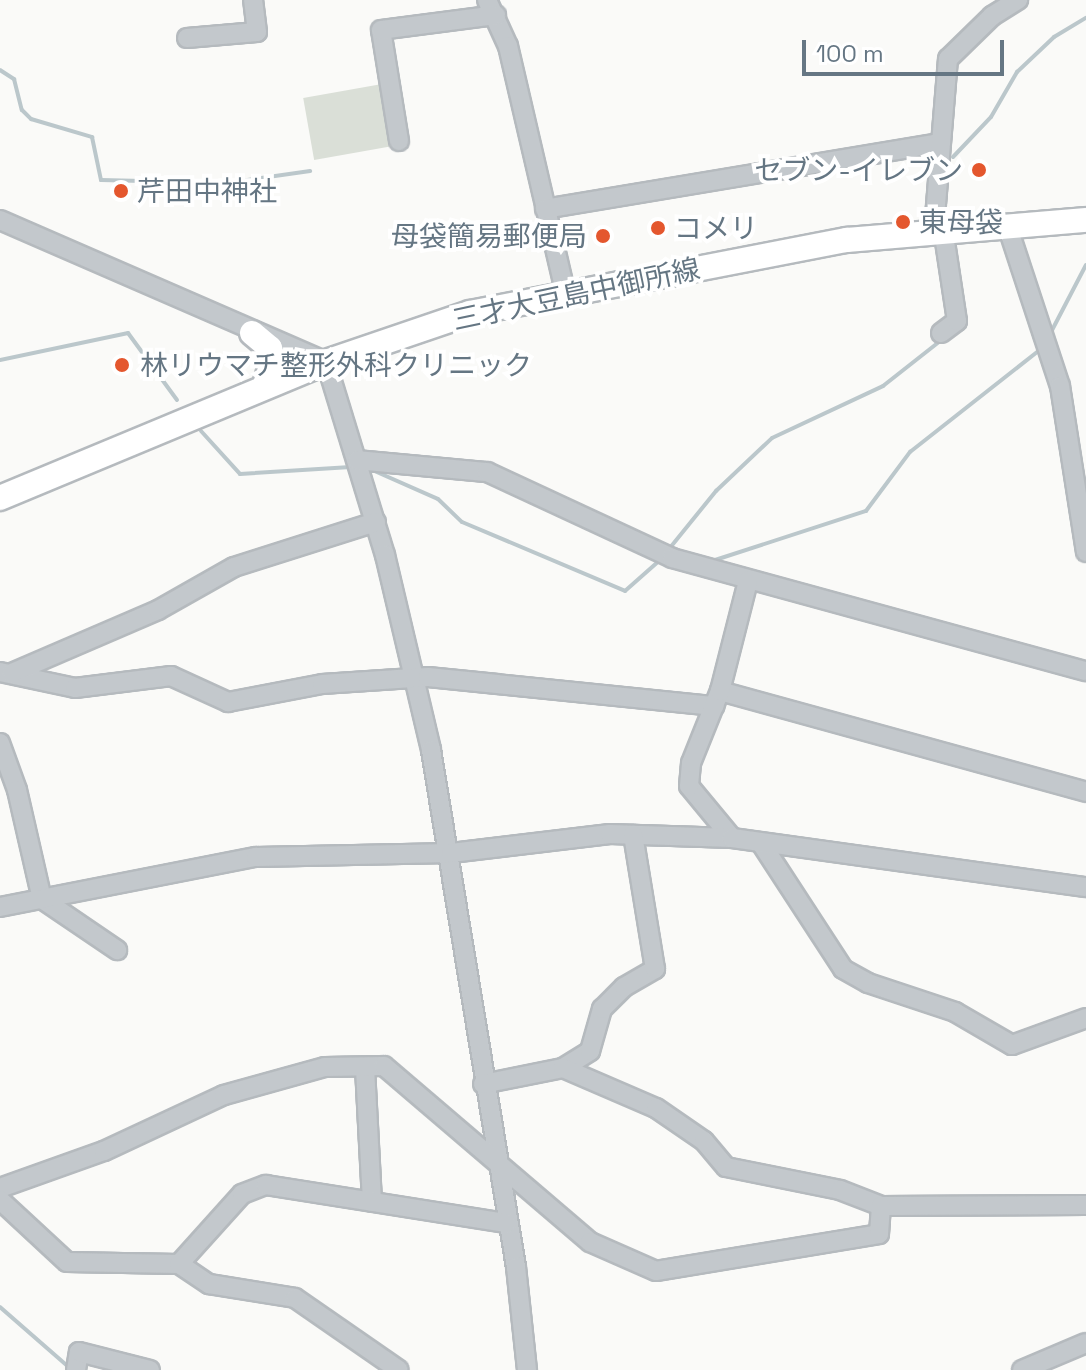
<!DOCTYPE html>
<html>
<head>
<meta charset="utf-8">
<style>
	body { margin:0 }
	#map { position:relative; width:1086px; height:1370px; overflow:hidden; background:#fafaf8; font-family:"Space Grotesk","Noto Sans JP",sans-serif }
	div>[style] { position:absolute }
	.green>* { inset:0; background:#dadfd7; transform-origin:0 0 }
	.stream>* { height:4px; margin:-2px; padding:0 2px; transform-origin:2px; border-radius:2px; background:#bbc7cb }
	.roads { filter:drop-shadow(2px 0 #b5babe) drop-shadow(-2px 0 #b5babe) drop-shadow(0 2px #b5babe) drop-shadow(0 -2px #b5babe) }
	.minor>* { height:18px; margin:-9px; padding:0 9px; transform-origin:9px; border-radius:9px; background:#c3c8cc }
	.major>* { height:24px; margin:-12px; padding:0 12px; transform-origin:12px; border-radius:12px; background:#fff }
	.dots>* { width:22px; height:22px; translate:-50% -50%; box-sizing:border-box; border:4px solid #fff; border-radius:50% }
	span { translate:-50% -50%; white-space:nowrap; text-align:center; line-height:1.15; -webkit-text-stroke:8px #fff; paint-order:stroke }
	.poi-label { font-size:28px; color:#657683 }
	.right { translate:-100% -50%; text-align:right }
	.left { translate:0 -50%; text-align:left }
	.street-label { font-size:28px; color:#657683 }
	.scale { position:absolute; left:802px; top:40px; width:202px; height:36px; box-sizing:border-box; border:4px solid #657683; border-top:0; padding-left:10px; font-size:24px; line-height:28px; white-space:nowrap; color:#657683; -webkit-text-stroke:6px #fff; paint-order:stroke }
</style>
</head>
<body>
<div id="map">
	<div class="green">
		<div style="left:382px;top:84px;width:63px;height:80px;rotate:80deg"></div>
	</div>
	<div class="stream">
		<div style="left:0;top:70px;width:17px;rotate:33deg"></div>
		<div style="left:14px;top:79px;width:32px;rotate:76deg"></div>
		<div style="left:22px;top:110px;width:13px;rotate:45deg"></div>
		<div style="left:31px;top:119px;width:64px;rotate:16.4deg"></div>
		<div style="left:92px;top:137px;width:44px;rotate:78.2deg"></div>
		<div style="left:101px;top:180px;width:125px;rotate:1.4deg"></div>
		<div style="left:226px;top:183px;width:85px;rotate:-8.1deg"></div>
		<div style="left:953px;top:157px;width:55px;rotate:-46.5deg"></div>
		<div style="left:991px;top:117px;width:52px;rotate:-60deg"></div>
		<div style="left:1017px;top:72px;width:51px;rotate:-43.4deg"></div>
		<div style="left:1054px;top:37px;width:37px;rotate:-31deg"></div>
		<div style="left:1049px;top:336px;width:80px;rotate:-62.5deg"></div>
		<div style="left:0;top:360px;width:131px;rotate:-11.9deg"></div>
		<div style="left:128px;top:333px;width:83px;rotate:53.8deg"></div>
		<div style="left:201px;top:431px;width:58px;rotate:47.8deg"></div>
		<div style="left:240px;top:474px;width:111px;rotate:-3.6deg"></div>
		<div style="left:370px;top:469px;width:74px;rotate:23.8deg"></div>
		<div style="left:438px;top:499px;width:33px;rotate:44deg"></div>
		<div style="left:462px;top:522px;width:177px;rotate:22.9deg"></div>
		<div style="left:625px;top:591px;width:48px;rotate:-41.6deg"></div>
		<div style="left:669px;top:549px;width:75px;rotate:-51deg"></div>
		<div style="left:716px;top:491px;width:77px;rotate:-43.4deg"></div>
		<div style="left:772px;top:438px;width:123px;rotate:-25.1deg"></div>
		<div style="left:883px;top:386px;width:78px;rotate:-38.2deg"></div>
		<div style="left:712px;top:561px;width:162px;rotate:-18deg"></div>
		<div style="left:866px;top:511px;width:74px;rotate:-53.3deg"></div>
		<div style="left:910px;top:452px;width:167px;rotate:-38.2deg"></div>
		<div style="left:0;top:1307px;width:93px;rotate:41.1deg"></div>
	</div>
	<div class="roads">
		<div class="minor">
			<div style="left:487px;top:0;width:51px;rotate:65.5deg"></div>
			<div style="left:508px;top:46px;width:252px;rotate:76.9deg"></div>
			<div style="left:187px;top:38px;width:70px;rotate:-4.9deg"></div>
			<div style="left:257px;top:32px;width:32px;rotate:-97deg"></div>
			<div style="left:399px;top:141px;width:112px;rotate:-99.2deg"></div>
			<div style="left:381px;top:30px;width:116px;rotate:-7.4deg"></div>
			<div style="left:545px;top:209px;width:401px;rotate:-9.5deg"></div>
			<div style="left:0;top:220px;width:356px;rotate:23.5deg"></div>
			<div style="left:326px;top:362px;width:202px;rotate:73deg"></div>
			<div style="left:385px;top:555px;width:200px;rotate:76.7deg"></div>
			<div style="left:431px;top:750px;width:524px;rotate:80.66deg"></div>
			<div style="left:516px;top:1267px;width:104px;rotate:83.9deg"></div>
			<div style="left:1007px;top:225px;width:169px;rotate:71.8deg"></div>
			<div style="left:1060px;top:386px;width:168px;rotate:81.1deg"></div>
			<div style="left:934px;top:229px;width:171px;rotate:-85.3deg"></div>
			<div style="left:948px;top:59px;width:62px;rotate:-44.3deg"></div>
			<div style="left:992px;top:16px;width:31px;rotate:-32deg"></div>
			<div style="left:941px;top:333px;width:20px;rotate:-37deg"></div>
			<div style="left:957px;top:321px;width:94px;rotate:-98.6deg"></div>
			<div style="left:357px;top:460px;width:131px;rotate:5.3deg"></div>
			<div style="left:487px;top:472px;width:204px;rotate:24.9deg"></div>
			<div style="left:672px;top:558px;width:429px;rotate:15.3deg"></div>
			<div style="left:0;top:672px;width:77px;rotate:12deg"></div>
			<div style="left:75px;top:688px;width:97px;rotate:-7.1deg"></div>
			<div style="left:171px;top:676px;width:63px;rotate:24.5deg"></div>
			<div style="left:228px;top:702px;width:96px;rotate:-10.8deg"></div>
			<div style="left:322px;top:684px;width:106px;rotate:-3.8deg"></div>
			<div style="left:428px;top:677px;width:288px;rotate:5.8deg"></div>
			<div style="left:12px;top:673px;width:159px;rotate:-23.3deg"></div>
			<div style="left:158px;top:610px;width:87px;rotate:-29.5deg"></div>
			<div style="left:234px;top:567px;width:149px;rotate:-17.6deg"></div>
			<div style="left:720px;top:691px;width:380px;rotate:15.4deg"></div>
			<div style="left:0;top:743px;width:50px;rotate:70.1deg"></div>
			<div style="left:17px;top:790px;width:112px;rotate:77.1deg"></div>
			<div style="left:42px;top:899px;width:91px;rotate:34.2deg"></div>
			<div style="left:732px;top:838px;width:67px;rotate:-129.6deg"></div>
			<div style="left:689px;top:786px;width:23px;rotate:-85deg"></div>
			<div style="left:691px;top:763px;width:78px;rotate:-68.1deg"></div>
			<div style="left:720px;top:691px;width:114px;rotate:-75.7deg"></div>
			<div style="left:761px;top:843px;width:150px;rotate:56.9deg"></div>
			<div style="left:843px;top:969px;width:29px;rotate:29deg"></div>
			<div style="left:868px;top:983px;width:92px;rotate:18.4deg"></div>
			<div style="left:955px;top:1012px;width:66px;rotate:30.1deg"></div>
			<div style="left:1012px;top:1045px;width:79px;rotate:-20deg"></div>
			<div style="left:0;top:907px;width:261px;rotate:-11.1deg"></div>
			<div style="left:256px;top:857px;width:195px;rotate:-1.2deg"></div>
			<div style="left:451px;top:853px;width:160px;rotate:-6.8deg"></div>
			<div style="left:610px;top:834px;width:122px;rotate:1.9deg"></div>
			<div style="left:732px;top:838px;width:357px;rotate:7.9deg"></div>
			<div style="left:365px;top:1068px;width:134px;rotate:87deg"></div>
			<div style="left:563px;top:1068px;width:32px;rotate:-32deg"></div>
			<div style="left:590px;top:1051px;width:44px;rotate:-74.1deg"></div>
			<div style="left:602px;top:1009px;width:31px;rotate:-45deg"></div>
			<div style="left:624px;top:987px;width:36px;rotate:-30deg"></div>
			<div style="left:655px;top:969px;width:136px;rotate:-99.3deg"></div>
			<div style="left:483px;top:1084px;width:82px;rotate:-11.3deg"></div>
			<div style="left:563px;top:1068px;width:101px;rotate:23.3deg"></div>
			<div style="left:656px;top:1108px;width:58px;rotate:34.5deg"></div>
			<div style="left:704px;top:1141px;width:34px;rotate:50deg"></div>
			<div style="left:726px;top:1167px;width:116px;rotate:11.4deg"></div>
			<div style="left:840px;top:1190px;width:44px;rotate:21.3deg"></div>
			<div style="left:881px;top:1206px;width:205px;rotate:-0.3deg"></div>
			<div style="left:0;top:1188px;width:110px;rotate:-19.6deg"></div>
			<div style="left:104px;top:1151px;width:132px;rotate:-25deg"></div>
			<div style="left:224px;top:1095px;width:105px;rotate:-15.5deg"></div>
			<div style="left:325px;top:1067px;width:59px;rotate:-1deg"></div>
			<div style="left:384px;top:1066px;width:271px;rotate:40.5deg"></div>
			<div style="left:590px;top:1242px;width:72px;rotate:23.7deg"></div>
			<div style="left:656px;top:1271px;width:226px;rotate:-9.4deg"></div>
			<div style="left:879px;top:1234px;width:28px;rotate:-86deg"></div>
			<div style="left:0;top:1200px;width:91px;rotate:42.8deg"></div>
			<div style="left:67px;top:1262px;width:112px;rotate:1deg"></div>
			<div style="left:179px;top:1264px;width:36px;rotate:34deg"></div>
			<div style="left:209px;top:1284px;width:87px;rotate:9.2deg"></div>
			<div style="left:295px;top:1298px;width:126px;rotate:34.7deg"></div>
			<div style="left:179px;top:1264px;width:94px;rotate:-48deg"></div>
			<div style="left:242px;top:1194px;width:26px;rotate:-21deg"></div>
			<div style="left:266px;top:1185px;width:244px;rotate:9deg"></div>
			<div style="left:76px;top:1370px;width:18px;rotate:-81deg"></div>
			<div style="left:79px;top:1352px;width:73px;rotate:14.2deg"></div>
			<div style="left:1022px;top:1370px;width:69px;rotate:-22.9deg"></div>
		</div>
		<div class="major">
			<div style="left:252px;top:333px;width:23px;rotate:40deg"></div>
			<div style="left:270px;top:348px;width:12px;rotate:76deg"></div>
			<div style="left:273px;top:360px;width:28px;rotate:108deg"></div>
			<div style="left:0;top:498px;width:353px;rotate:-22.6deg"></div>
			<div style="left:326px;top:362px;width:152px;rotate:-18.8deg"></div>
			<div style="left:470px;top:313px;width:384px;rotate:-11deg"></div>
			<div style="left:847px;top:240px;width:240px;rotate:-4.8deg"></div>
		</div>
	</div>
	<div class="dots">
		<div style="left:979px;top:170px;background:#e4572e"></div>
		<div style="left:121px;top:191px;background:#e4572e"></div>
		<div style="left:903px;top:222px;background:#e4572e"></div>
		<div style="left:658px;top:228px;background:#e4572e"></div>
		<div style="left:603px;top:236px;background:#e4572e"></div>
		<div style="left:122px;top:365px;background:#e4572e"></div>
	</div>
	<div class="poi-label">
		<span class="right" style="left:963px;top:170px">セブン-イレブン</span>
		<span class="left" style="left:137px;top:191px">芹田中神社</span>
		<span class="left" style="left:919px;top:222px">東母袋</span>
		<span class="left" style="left:674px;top:228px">コメリ</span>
		<span class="right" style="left:587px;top:236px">母袋簡易郵便局</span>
		<span class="left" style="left:140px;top:365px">林リウマチ整形外科クリニック</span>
	</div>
	<div class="street-label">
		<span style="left:576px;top:294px;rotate:-12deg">三才大豆島中御所線</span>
	</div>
	<div class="scale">100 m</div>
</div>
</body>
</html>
